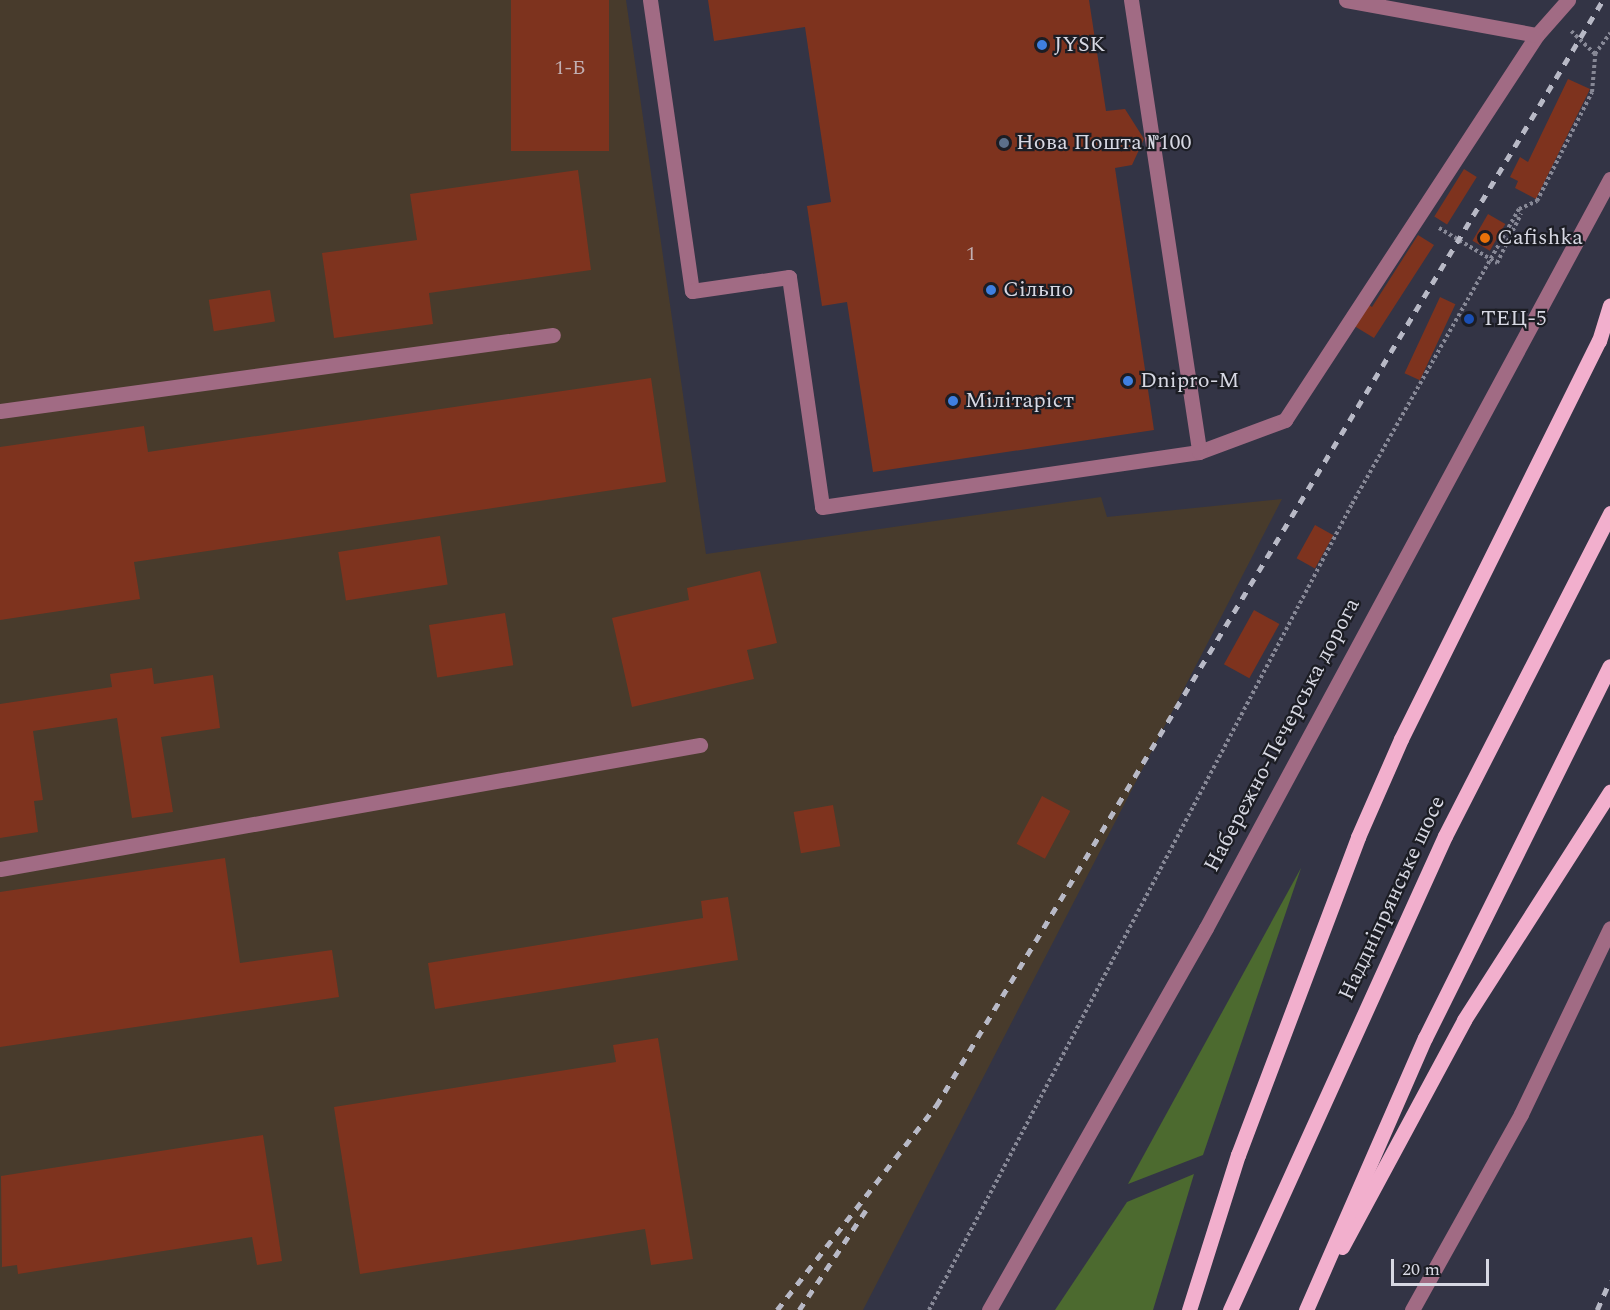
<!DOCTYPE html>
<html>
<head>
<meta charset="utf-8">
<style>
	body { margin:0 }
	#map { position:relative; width:1610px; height:1310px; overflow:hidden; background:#333445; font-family:Spectral,serif }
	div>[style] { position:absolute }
	.industrial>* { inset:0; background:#483b2c }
	.green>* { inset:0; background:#4c6a2f }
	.building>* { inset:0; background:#7e331e; transform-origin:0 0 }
	.path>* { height:4px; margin-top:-2px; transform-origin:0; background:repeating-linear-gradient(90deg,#878896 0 3px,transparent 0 6px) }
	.minor>* { height:15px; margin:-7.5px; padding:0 7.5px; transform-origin:7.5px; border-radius:7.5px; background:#a16b84 }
	.major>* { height:15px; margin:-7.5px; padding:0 7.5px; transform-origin:7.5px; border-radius:7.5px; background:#f2afcd }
	.rail>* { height:4.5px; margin-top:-2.25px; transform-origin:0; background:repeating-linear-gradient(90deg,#b8b9c6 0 8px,transparent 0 16px) }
	.dots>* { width:16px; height:16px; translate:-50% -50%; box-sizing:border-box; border:3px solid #1c1d24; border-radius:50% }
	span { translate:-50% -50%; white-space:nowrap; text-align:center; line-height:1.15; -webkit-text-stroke:4.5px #1c1d24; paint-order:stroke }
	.number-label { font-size:20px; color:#c1afb2 }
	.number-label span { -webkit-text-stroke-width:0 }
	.poi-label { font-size:22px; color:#d7d8e3 }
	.left { translate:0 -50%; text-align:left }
	.street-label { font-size:22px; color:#d7d8e3 }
	.scale { position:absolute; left:1391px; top:1259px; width:98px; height:27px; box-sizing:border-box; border:3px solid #d7d8e3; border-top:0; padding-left:8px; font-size:18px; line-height:21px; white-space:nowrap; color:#d7d8e3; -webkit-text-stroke:4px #1c1d24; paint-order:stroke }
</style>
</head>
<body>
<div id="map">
	<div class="industrial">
		<div style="clip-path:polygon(0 0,626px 0,706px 554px,1101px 497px,1107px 517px,1282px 499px,863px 1310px,0 1310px)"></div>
	</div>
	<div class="green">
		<div style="clip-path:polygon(1301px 868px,1203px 1155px,1128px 1184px)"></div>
		<div style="clip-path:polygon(1194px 1174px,1153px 1310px,1055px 1310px,1127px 1202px)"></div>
	</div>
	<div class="building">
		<div style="left:511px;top:0;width:98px;height:151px"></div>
		<div style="clip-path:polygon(708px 0,1089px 0,1106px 111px,1125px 109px,1144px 139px,1132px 165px,1115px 168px,1154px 430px,873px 472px,847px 302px,822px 306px,807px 206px,831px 202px,805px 27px,714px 41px)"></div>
		<div style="clip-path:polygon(1568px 79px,1590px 89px,1536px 199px,1515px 188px,1518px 181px,1510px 177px,1520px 157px,1528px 162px)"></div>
		<div style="left:1464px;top:169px;width:15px;height:56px;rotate:32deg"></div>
		<div style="clip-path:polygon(578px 170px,591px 270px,429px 293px,433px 324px,334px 338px,322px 253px,417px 240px,410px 194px)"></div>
		<div style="left:1488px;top:214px;width:20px;height:31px;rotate:30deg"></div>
		<div style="clip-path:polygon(1418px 235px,1434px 245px,1374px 338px,1351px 324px,1365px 302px,1372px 307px)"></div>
		<div style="left:270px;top:290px;width:32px;height:62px;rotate:81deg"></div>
		<div style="left:1440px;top:297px;width:17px;height:84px;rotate:25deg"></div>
		<div style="clip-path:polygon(651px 378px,666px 482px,134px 562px,140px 599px,0 620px,0 447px,144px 426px,148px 452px)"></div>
		<div style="left:1315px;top:525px;width:21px;height:38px;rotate:29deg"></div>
		<div style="left:440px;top:536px;width:49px;height:103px;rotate:81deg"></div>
		<div style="clip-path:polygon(760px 571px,777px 643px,747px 650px,754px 679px,632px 707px,612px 618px,689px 600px,687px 588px)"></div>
		<div style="left:1254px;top:610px;width:29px;height:62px;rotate:29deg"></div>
		<div style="left:505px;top:613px;width:53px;height:77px;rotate:81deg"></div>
		<div style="clip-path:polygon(152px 668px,154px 684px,213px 675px,220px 728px,161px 737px,173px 812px,132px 818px,117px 718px,33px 731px,43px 800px,34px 801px,38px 832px,0 838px,0 704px,112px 687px,110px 674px)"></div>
		<div style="left:1042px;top:796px;width:32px;height:54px;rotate:28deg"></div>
		<div style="left:833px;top:805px;width:42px;height:40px;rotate:80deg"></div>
		<div style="clip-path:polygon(225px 858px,240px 963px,332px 950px,339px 997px,0 1047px,0 892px)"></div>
		<div style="clip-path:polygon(728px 897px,738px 960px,435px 1009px,428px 963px,703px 918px,701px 901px)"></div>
		<div style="clip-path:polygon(658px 1038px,693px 1259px,651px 1265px,645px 1229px,360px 1274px,334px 1107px,616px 1062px,613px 1045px)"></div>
		<div style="clip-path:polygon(263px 1135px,282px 1261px,257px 1265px,252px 1237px,18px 1274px,17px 1265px,2px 1267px,1px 1176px)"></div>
	</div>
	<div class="path">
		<div style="left:1595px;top:54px;width:26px;rotate:-54deg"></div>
		<div style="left:1439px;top:228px;width:68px;rotate:31.1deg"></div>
		<div style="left:1497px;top:263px;width:55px;rotate:-63.9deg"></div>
		<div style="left:929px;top:1310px;width:910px;rotate:-62.31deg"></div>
		<div style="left:1352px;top:504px;width:339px;rotate:-60.5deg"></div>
		<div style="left:1519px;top:209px;width:20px;rotate:-24deg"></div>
		<div style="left:1537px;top:201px;width:122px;rotate:-63.2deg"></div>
		<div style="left:1592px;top:92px;width:38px;rotate:-85deg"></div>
		<div style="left:1595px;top:54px;width:33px;rotate:-136deg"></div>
	</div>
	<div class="minor">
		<div style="left:650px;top:0;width:294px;rotate:81.8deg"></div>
		<div style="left:692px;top:291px;width:98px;rotate:-8.2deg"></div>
		<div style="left:789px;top:277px;width:232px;rotate:81.8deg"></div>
		<div style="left:822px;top:507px;width:381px;rotate:-8.3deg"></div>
		<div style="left:1199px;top:452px;width:92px;rotate:-20.4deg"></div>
		<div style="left:1285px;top:420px;width:460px;rotate:-56.8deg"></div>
		<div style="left:1537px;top:35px;width:47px;rotate:-48.5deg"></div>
		<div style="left:1131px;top:0;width:457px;rotate:81.4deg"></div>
		<div style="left:1346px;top:0;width:194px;rotate:10.4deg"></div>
		<div style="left:0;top:411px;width:558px;rotate:-7.83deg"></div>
		<div style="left:0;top:869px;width:711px;rotate:-10.05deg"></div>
		<div style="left:989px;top:1310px;width:439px;rotate:-60.4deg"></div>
		<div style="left:1206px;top:928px;width:851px;rotate:-61.66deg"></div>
		<div style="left:1412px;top:1310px;width:224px;rotate:-60.9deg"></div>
		<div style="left:1521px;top:1114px;width:206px;rotate:-64.4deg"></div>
	</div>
	<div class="major">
		<div style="left:1342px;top:1247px;width:258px;rotate:-61.7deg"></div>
		<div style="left:1464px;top:1020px;width:271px;rotate:-57.4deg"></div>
		<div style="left:1189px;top:1310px;width:163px;rotate:-72.5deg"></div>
		<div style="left:1238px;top:1155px;width:340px;rotate:-69.3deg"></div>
		<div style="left:1358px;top:837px;width:107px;rotate:-66.3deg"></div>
		<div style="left:1401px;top:739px;width:445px;rotate:-63.6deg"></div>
		<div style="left:1599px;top:341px;width:37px;rotate:-73deg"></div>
		<div style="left:1230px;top:1310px;width:520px;rotate:-65.6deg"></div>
		<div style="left:1445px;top:836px;width:363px;rotate:-62.9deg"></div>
		<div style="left:1306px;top:1310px;width:297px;rotate:-66.4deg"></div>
		<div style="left:1425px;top:1038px;width:415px;rotate:-63.6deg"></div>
	</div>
	<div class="rail">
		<div style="left:777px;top:1310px;width:259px;rotate:-52.1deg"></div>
		<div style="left:936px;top:1106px;width:1292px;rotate:-58.91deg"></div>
		<div style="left:799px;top:1310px;width:120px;rotate:-56.2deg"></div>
		<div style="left:1597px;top:1310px;width:32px;rotate:-66deg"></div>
	</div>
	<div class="dots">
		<div style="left:1042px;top:45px;background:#3f7fe0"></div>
		<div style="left:1004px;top:143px;background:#5c6f8a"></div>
		<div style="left:1485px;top:238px;background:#e8710a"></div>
		<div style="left:991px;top:290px;background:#3f7fe0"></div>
		<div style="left:1469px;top:319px;background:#1a4fb4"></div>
		<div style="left:1128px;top:381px;background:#3f7fe0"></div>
		<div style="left:953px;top:401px;background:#3f7fe0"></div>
	</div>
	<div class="number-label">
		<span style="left:570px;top:68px">1-Б</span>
		<span style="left:971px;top:254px">1</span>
	</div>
	<div class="poi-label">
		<span class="left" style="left:1054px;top:45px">JYSK</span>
		<span class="left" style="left:1016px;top:143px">Нова Пошта №100</span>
		<span class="left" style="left:1497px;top:238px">Cafishka</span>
		<span class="left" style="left:1003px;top:290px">Сільпо</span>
		<span class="left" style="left:1481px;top:319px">ТЕЦ-5</span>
		<span class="left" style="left:1140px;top:381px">Dnipro-M</span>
		<span class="left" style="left:965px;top:401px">Мілітаріст</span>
	</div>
	<div class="street-label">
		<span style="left:1282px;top:735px;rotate:-62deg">Набережно-Печерська дорога</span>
		<span style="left:1392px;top:898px;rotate:-65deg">Наддніпрянське шосе</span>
	</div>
	<div class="scale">20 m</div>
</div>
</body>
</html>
